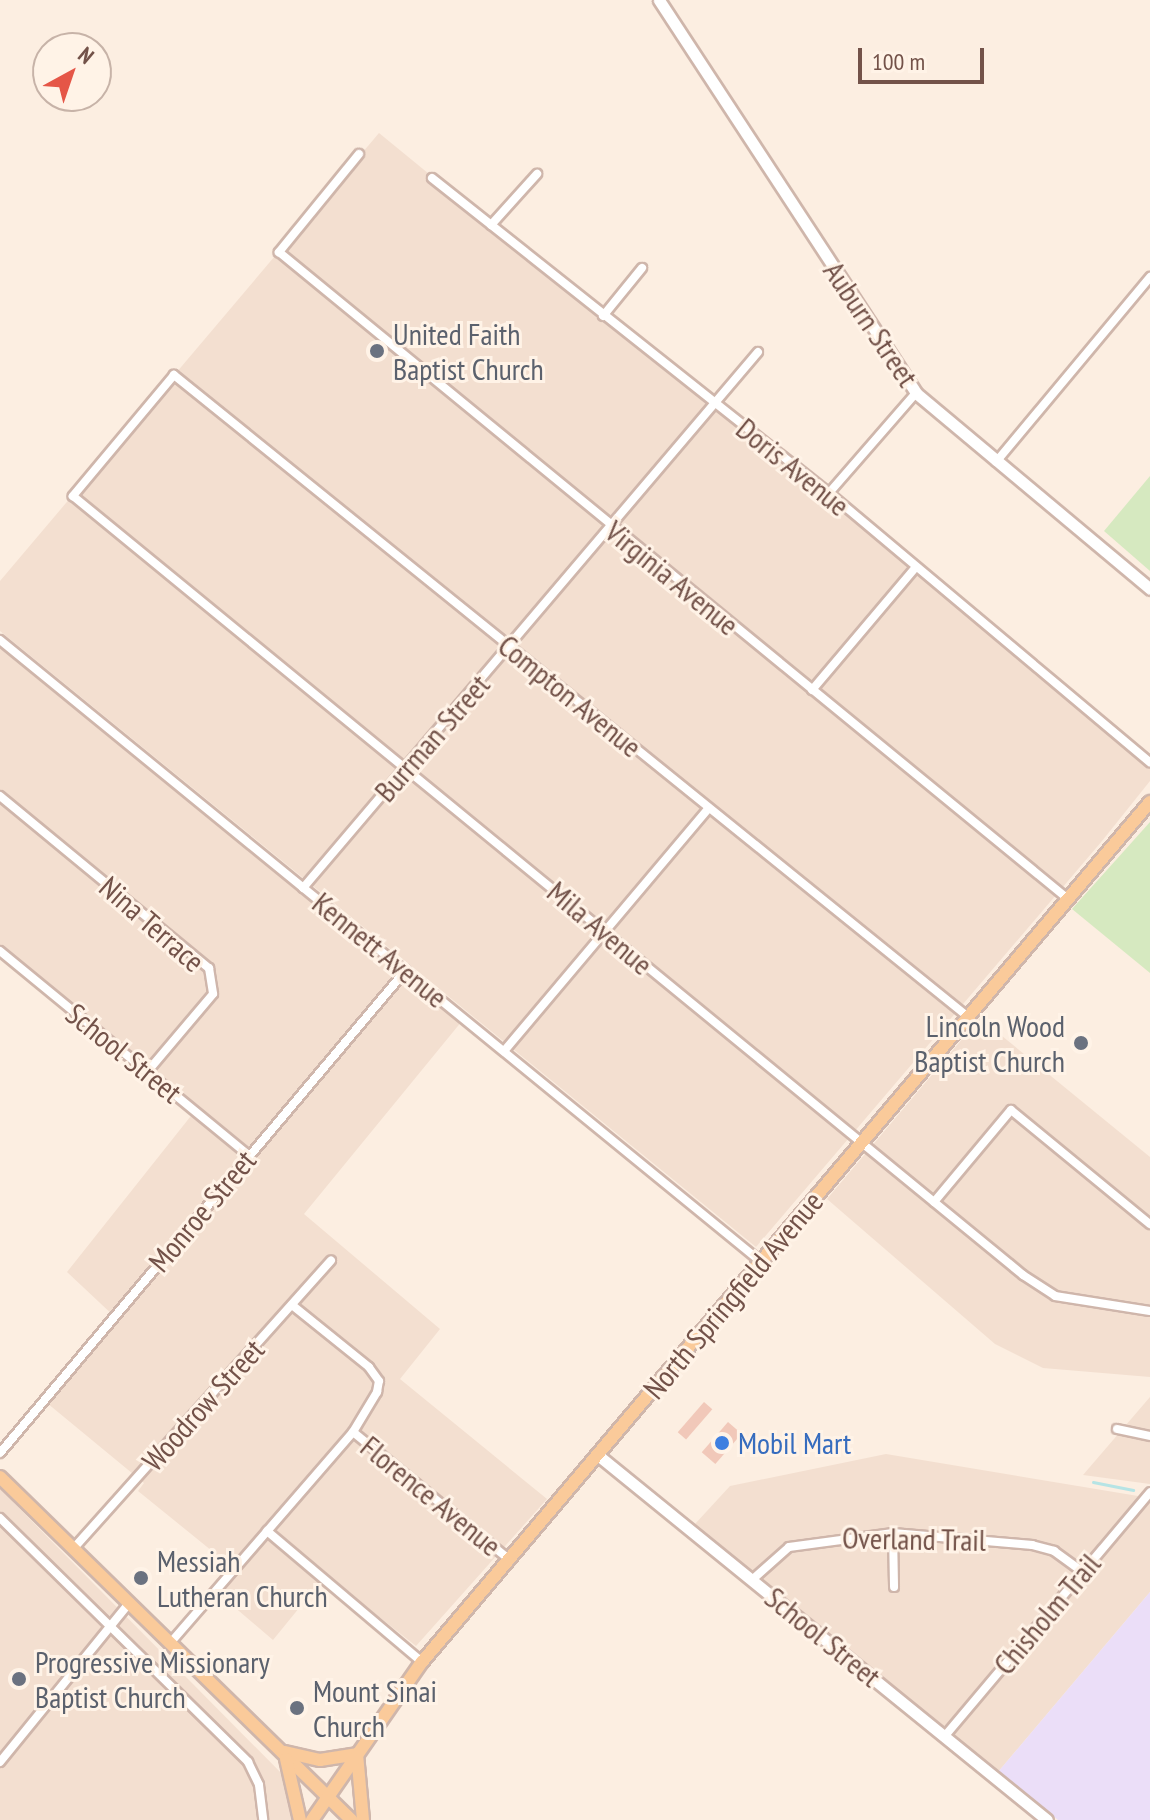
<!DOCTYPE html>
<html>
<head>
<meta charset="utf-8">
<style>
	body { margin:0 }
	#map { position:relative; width:1150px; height:1820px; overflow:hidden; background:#fceee1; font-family:"PT Sans Narrow",sans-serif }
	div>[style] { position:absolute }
	.residential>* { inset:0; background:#f3dfd0 }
	.education>* { inset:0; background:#ebdef8 }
	.green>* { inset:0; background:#d6e9c0 }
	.stream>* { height:3px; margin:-1.5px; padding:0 1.5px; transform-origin:1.5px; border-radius:1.5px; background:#b6e4e5 }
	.building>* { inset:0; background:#f1c8b9; transform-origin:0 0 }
	.roads { filter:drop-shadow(2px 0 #cfb6ab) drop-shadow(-2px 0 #cfb6ab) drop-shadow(0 2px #cfb6ab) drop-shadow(0 -2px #cfb6ab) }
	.street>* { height:8px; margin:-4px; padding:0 4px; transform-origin:4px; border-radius:4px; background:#fff }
	.secondary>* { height:11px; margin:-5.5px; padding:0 5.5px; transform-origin:5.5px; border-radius:5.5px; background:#fff }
	.primary>* { height:12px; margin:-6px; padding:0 6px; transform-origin:6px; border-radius:6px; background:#faca9a }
	.dots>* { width:22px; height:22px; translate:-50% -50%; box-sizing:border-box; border:4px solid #fff3e7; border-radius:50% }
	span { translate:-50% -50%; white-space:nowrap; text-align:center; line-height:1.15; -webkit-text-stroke:6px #fff3e7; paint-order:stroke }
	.street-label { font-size:30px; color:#735249 }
	.worship-label { font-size:30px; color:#5b616d }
	.left { translate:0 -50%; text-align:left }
	.right { translate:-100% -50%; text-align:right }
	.shop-label { font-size:30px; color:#366cbe }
	.north { position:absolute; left:32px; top:32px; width:80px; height:80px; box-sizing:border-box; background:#fff3e7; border:2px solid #c7b3a8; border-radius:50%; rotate:40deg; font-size:22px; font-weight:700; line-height:32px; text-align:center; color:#735249 }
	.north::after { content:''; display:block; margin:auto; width:28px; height:36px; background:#e55647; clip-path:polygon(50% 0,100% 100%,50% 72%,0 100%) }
	.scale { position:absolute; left:858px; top:48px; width:126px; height:36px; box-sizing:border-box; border:4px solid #735249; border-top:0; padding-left:10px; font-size:24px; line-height:28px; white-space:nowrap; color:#735249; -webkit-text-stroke:6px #fff3e7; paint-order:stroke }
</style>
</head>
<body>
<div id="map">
	<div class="residential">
		<div style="clip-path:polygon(379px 133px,1150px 764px,1150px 781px,1102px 841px,756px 1247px,0 631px,0 581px)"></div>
		<div style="clip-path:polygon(0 646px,462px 1021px,304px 1214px,440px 1329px,400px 1379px,547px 1499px,416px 1646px,326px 1575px,273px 1640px,219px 1594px,238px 1572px,138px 1491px,144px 1483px,47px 1403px,116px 1318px,67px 1272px,198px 1107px,0 946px)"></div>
		<div style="clip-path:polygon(980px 1018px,1150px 1157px,1150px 1377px,1043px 1368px,995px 1344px,827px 1199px)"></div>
		<div style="clip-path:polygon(1150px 1397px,1150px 1484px,1083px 1475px)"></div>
		<div style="clip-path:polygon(886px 1454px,1150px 1498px,1150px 1592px,998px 1772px,695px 1524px,730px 1486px)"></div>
		<div style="clip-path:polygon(0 1489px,291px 1783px,291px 1820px,0 1820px)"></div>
	</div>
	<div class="education">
		<div style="clip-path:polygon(1150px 1592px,1150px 1820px,1058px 1820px,998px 1772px)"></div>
	</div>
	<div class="green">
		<div style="clip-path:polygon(1150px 476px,1150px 571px,1104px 531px)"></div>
		<div style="clip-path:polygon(1150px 822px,1150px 973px,1072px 909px)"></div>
	</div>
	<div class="stream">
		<div style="left:1093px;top:1482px;width:41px;rotate:11.3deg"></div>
	</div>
	<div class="building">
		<div style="left:704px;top:1402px;width:11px;height:40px;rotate:41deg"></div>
		<div style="left:728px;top:1422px;width:18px;height:40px;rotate:41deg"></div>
	</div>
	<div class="roads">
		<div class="street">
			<div style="left:359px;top:154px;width:127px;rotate:129.2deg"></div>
			<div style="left:279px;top:252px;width:1020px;rotate:39.35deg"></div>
			<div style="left:432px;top:178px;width:507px;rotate:38.43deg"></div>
			<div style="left:829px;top:493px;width:419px;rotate:40deg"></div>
			<div style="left:491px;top:225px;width:69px;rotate:-48deg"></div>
			<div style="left:603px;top:316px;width:62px;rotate:-50.9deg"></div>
			<div style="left:996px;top:462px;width:241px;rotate:-50.2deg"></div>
			<div style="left:829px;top:493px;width:133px;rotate:-49deg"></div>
			<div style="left:0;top:640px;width:981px;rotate:39.25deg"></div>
			<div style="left:812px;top:690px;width:160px;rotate:-49.8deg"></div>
			<div style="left:0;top:796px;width:271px;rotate:39.5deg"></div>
			<div style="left:209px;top:968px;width:26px;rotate:81deg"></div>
			<div style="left:213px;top:994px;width:102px;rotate:130.2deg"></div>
			<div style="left:303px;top:888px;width:703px;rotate:-49.67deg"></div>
			<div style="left:0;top:951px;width:321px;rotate:39.4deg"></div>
			<div style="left:967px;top:1016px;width:1020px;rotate:-141.05deg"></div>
			<div style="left:174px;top:375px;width:158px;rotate:129.9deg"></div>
			<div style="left:73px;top:496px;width:1229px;rotate:39.35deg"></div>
			<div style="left:1023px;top:1275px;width:38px;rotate:33deg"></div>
			<div style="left:1055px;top:1296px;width:96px;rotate:9deg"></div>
			<div style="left:505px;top:1050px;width:315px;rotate:-49.9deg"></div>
			<div style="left:934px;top:1202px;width:120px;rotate:-50.1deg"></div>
			<div style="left:1011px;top:1110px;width:180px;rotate:39.4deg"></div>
			<div style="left:1117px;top:1429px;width:34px;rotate:12deg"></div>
			<div style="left:353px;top:1432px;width:203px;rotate:39.2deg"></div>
			<div style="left:0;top:1453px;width:631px;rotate:-49.95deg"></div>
			<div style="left:0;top:1518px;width:348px;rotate:44.5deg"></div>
			<div style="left:248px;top:1762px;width:25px;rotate:64deg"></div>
			<div style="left:259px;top:1785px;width:35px;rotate:83deg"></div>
			<div style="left:267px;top:1531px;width:203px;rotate:40.2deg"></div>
			<div style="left:893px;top:1533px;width:54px;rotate:88.9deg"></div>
			<div style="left:73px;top:1549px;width:387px;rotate:-48.2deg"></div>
			<div style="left:753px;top:1579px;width:48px;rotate:-41.6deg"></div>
			<div style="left:789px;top:1547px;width:105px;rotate:-7.7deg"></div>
			<div style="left:893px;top:1533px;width:140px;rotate:4.9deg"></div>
			<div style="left:1032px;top:1545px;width:23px;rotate:15deg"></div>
			<div style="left:1054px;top:1551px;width:34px;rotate:36deg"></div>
			<div style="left:172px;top:1641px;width:276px;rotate:-49.1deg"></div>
			<div style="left:353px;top:1432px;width:47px;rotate:-59deg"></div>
			<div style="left:377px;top:1392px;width:11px;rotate:-80deg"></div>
			<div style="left:379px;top:1381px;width:17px;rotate:-126deg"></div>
			<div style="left:369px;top:1367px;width:99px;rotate:-141.2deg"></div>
			<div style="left:944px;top:1737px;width:320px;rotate:-49.9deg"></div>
			<div style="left:0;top:1762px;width:206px;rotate:-50.9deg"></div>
		</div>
		<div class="secondary">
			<div style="left:659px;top:0;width:470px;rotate:56.8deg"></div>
			<div style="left:916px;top:393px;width:305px;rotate:39.9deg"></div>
			<div style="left:599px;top:1456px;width:577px;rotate:39.09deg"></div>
		</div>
		<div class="primary">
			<div style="left:0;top:1477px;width:491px;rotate:44.3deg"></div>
			<div style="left:285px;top:1752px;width:36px;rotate:13deg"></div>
			<div style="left:320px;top:1760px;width:37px;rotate:-9deg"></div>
			<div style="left:357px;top:1754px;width:66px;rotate:84.8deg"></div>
			<div style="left:286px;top:1759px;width:63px;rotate:77.1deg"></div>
			<div style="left:312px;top:1820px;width:193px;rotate:-55.2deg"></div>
			<div style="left:422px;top:1662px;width:1127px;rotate:-49.75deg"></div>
		</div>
	</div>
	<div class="dots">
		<div style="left:377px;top:351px;background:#6b7280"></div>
		<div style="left:1081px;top:1043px;background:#6b7280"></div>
		<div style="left:722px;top:1443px;background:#3f7fe0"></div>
		<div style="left:141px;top:1578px;background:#6b7280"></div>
		<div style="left:19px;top:1679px;background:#6b7280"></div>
		<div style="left:297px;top:1708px;background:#6b7280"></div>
	</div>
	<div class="street-label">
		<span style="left:871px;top:324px;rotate:56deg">Auburn Street</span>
		<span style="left:793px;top:467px;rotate:39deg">Doris Avenue</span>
		<span style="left:672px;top:578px;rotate:39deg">Virginia Avenue</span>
		<span style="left:570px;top:696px;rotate:39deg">Compton Avenue</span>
		<span style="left:432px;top:738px;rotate:-49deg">Burrman Street</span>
		<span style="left:152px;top:924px;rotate:41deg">Nina Terrace</span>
		<span style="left:600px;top:928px;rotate:40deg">Mila Avenue</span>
		<span style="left:380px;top:950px;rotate:39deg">Kennett Avenue</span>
		<span style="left:124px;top:1053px;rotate:39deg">School Street</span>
		<span style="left:202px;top:1211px;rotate:-50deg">Monroe Street</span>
		<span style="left:733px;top:1295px;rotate:-50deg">North Springfield Avenue</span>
		<span style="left:203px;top:1405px;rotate:-48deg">Woodrow Street</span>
		<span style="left:431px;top:1496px;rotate:39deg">Florence Avenue</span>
		<span style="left:914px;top:1539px;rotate:1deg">Overland Trail</span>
		<span style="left:1047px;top:1614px;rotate:-50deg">Chisholm Trail</span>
		<span style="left:823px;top:1637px;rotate:39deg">School Street</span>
	</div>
	<div class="worship-label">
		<span class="left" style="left:393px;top:351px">United Faith<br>Baptist Church</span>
		<span class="right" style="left:1065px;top:1043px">Lincoln Wood<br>Baptist Church</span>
		<span class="left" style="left:157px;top:1578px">Messiah<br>Lutheran Church</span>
		<span class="left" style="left:35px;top:1679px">Progressive Missionary<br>Baptist Church</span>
		<span class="left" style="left:313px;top:1708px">Mount Sinai<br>Church</span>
	</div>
	<div class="shop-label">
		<span class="left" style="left:738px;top:1443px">Mobil Mart</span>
	</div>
	<div class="north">N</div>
	<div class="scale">100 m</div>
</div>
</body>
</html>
